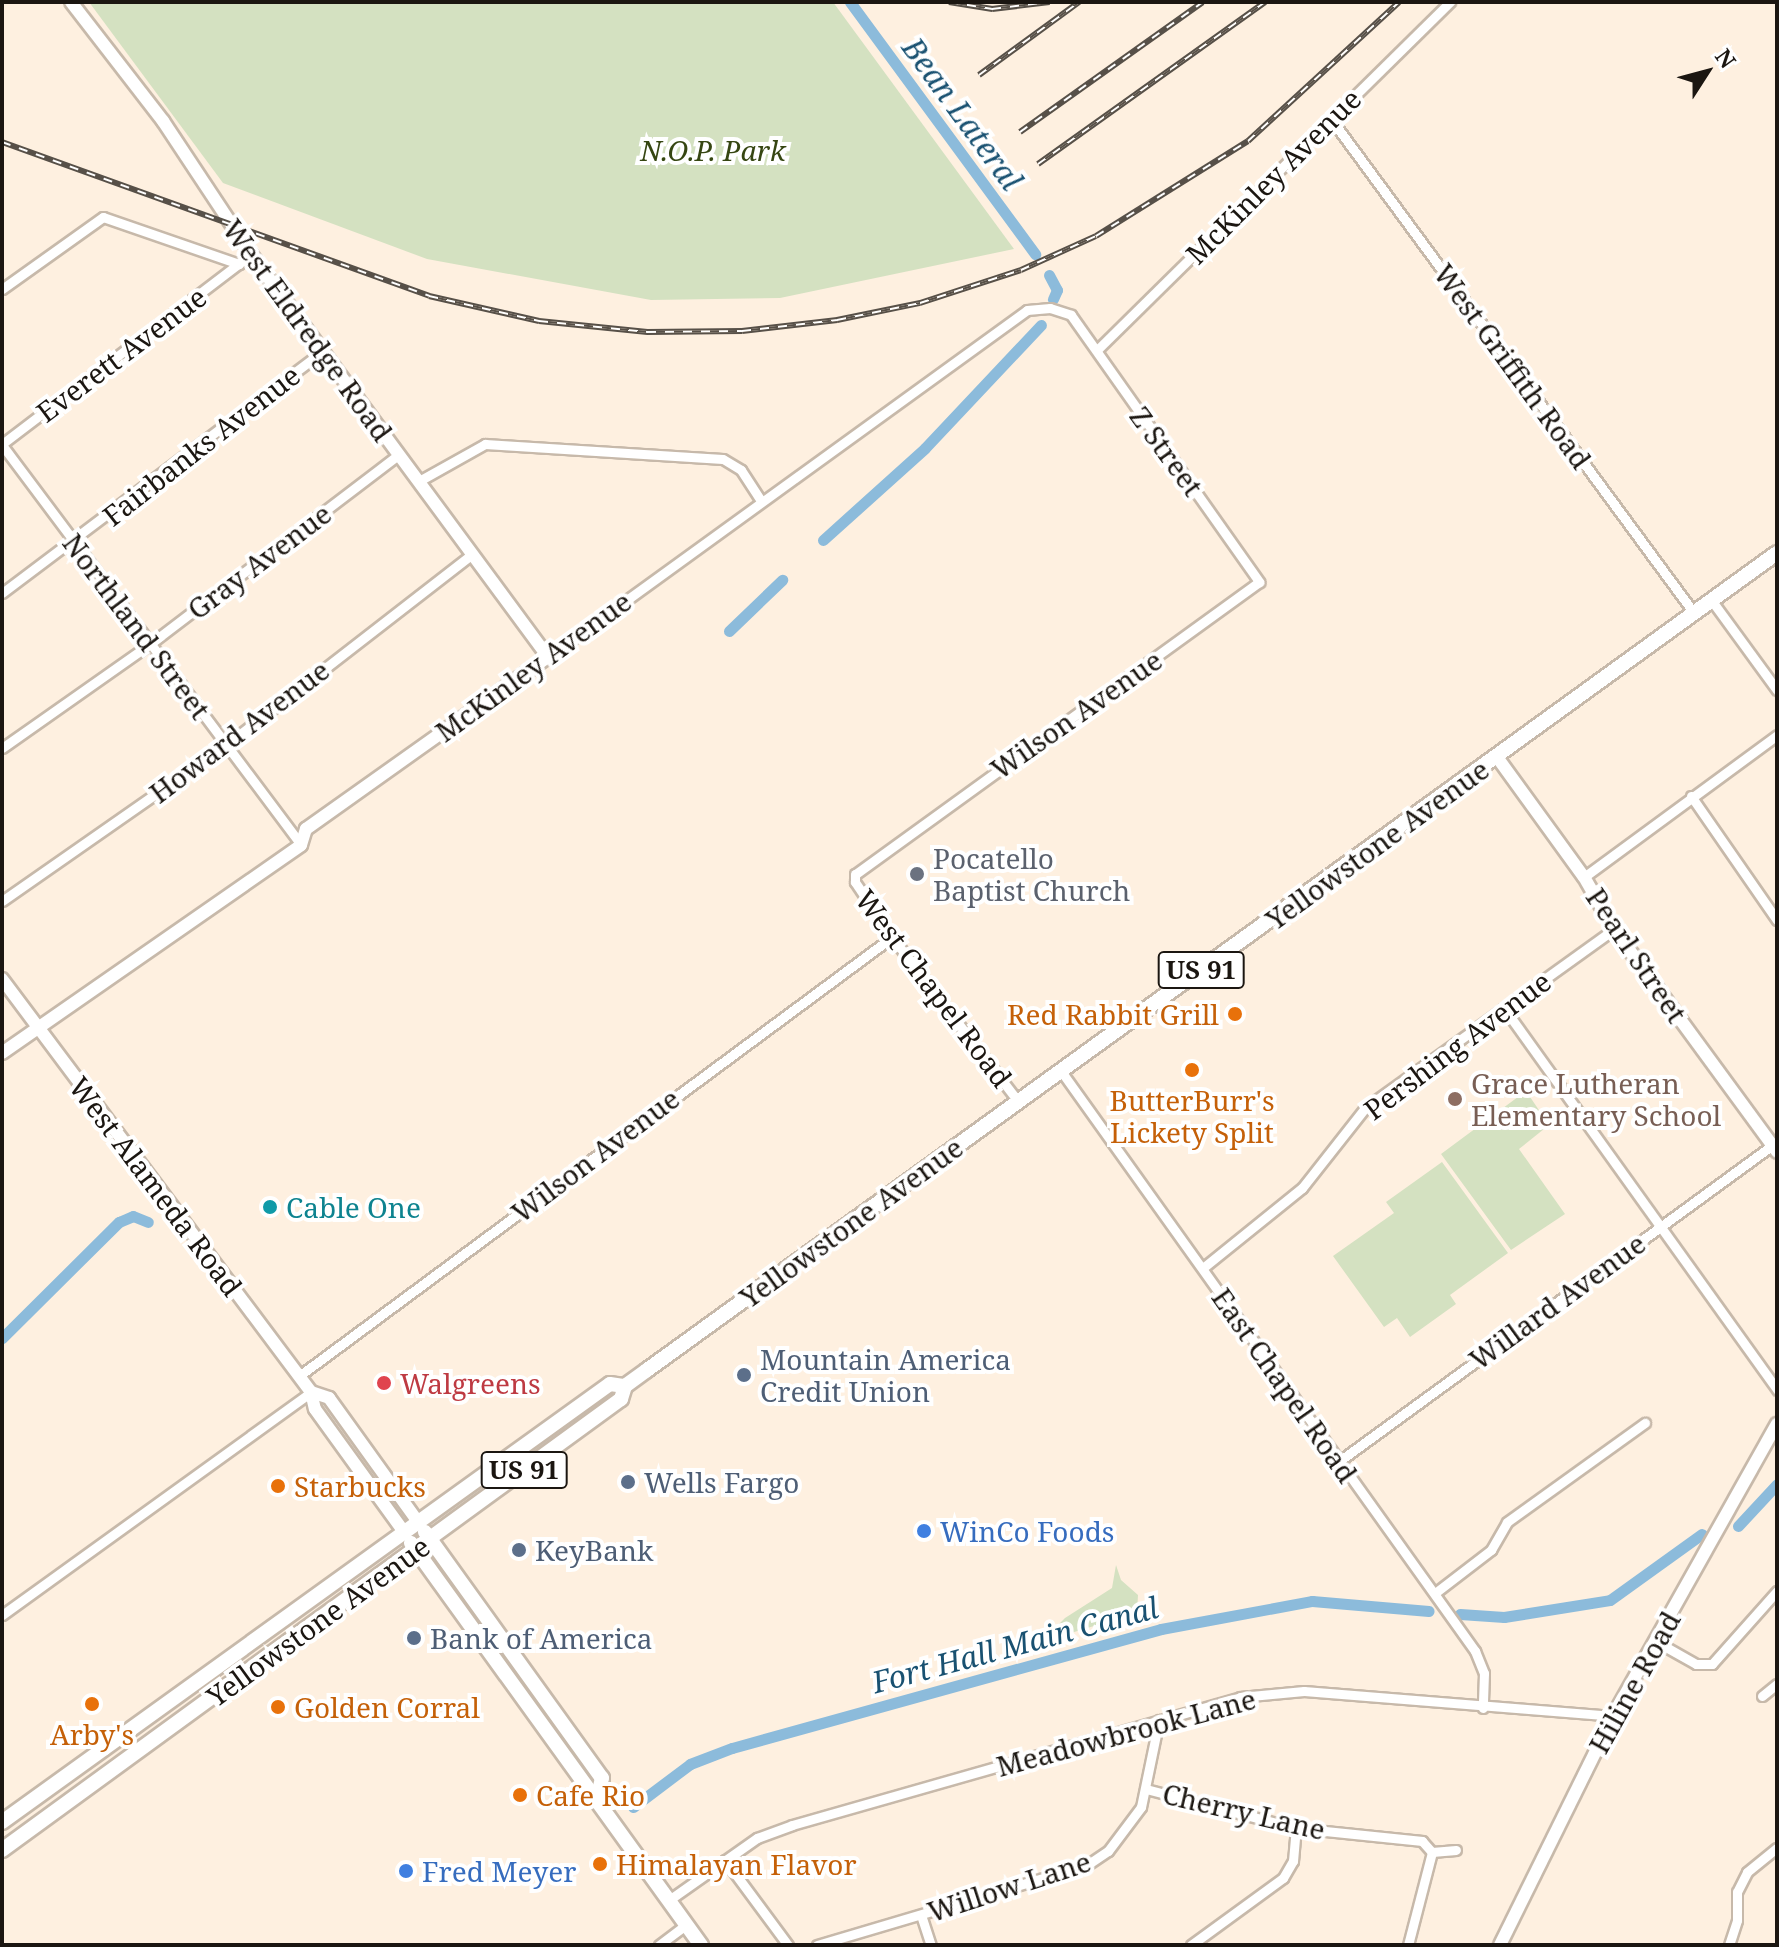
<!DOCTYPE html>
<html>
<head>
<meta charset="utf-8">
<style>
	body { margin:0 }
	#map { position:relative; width:1779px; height:1947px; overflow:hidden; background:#fef0e0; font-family:"Noto Serif",serif }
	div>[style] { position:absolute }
	.green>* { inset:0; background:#d4e1c1 }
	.canal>* { height:11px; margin:-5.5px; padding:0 5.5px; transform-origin:5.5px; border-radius:5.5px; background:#8cbbdb }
	.roads { filter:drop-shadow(2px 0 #c7b9aa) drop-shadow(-2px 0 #c7b9aa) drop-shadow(0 2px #c7b9aa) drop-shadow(0 -2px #c7b9aa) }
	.street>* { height:9px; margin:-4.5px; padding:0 4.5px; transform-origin:4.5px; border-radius:4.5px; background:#fff }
	.secondary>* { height:12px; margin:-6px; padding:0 6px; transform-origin:6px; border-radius:6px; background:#fff }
	.primary>* { height:14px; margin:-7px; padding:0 7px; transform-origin:7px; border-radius:7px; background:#fff }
	.rail>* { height:6px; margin-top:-3px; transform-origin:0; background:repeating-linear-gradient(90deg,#fff 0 9px,#575048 0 18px); box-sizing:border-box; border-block:2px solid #575048 }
	.dots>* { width:22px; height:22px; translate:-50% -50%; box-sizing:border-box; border:4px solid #fff; border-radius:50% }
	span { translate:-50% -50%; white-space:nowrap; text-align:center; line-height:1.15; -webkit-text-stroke:8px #fff; paint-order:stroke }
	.shield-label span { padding:2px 6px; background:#fff; border:2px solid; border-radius:6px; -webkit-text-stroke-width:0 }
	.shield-label { font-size:26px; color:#1b1611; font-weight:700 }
	.park-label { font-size:28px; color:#364612; font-style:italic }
	.street-label { font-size:28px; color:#1b1611 }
	.worship-label { font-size:28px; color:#5b616d }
	.left { translate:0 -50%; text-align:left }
	.food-label { font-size:28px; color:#c56008 }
	.right { translate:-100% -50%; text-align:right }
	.education-label { font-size:28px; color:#785e54 }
	.culture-label { font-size:28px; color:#0d838f }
	.service-label { font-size:28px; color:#4e5e75 }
	.health-label { font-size:28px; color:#be3a42 }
	.shop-label { font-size:28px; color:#366cbe }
	.water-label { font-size:30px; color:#195171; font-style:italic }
	.frame { position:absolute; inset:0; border:4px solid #1b1611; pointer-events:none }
	.north { position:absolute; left:1667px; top:32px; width:80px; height:80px; -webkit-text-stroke:6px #fff; paint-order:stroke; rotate:54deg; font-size:22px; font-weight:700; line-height:32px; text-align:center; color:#1b1611 }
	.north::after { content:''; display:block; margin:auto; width:28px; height:36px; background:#1b1611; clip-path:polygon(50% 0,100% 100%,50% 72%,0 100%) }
</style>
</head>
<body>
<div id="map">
	<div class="green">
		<div style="clip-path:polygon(89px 2px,833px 2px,1014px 249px,780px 298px,651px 300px,427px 259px,223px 183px)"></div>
		<div style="clip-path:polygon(1526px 1091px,1549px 1125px,1519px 1149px,1565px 1214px,1511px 1250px,1441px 1154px)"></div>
		<div style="clip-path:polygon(1442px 1162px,1508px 1253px,1450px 1295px,1456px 1304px,1410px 1337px,1397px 1318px,1384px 1327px,1333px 1256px,1394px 1213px,1386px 1202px)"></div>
		<div style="clip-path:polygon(1116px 1565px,1121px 1580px,1138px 1595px,1137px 1613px,1051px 1639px,1050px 1633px,1065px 1618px,1112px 1588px)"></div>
	</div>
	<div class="canal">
		<div style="left:850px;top:2px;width:313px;rotate:53.7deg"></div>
		<div style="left:1049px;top:275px;width:17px;rotate:62deg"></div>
		<div style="left:1057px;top:290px;width:10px;rotate:114deg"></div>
		<div style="left:823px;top:540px;width:137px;rotate:-42deg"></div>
		<div style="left:925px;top:448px;width:169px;rotate:-46.7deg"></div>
		<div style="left:729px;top:631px;width:74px;rotate:-43.9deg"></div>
		<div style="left:2px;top:1338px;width:165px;rotate:-44.8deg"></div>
		<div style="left:119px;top:1222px;width:15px;rotate:-23deg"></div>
		<div style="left:133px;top:1216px;width:16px;rotate:22deg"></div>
		<div style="left:1738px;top:1526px;width:57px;rotate:-47.1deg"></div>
		<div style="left:1460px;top:1614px;width:44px;rotate:3.9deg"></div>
		<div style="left:1504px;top:1617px;width:107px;rotate:-9.1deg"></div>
		<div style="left:1610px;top:1600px;width:113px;rotate:-35.7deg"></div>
		<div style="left:633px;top:1807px;width:71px;rotate:-37deg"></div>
		<div style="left:690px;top:1764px;width:45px;rotate:-20.9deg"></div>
		<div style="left:732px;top:1748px;width:445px;rotate:-15.5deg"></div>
		<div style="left:1161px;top:1629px;width:154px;rotate:-10.5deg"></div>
		<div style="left:1312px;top:1601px;width:117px;rotate:4.9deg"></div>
	</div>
	<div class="roads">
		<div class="street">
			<div style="left:1331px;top:119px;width:613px;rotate:53.69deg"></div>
			<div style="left:2px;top:289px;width:124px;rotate:-35.5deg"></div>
			<div style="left:103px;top:217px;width:144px;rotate:19.1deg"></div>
			<div style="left:1097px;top:350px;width:496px;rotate:-44.6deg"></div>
			<div style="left:2px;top:444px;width:313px;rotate:-37.3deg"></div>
			<div style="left:2px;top:445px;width:499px;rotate:53.2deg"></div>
			<div style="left:419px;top:481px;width:76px;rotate:-29.3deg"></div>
			<div style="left:485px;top:444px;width:238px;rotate:3.6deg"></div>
			<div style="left:723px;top:459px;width:21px;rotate:31deg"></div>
			<div style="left:741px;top:470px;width:37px;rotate:57deg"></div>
			<div style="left:2px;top:593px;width:401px;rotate:-37deg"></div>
			<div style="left:1712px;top:601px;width:110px;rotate:53.9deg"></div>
			<div style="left:548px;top:657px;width:591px;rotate:-35.92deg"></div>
			<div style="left:1027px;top:310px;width:23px;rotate:-5deg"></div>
			<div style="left:1050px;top:308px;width:22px;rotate:18deg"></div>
			<div style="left:1071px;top:315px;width:327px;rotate:54.8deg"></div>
			<div style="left:1259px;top:582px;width:498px;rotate:144.1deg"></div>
			<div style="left:855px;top:874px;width:8px;rotate:90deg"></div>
			<div style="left:855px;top:882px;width:66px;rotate:56.1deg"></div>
			<div style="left:892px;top:937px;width:207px;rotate:52.5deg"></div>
			<div style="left:2px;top:748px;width:181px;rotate:-35.1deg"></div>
			<div style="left:150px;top:644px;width:312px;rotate:-37.3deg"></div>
			<div style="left:1691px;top:796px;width:151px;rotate:55.3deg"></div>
			<div style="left:1584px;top:877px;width:240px;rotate:-36.3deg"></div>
			<div style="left:2px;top:901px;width:273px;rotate:-34.9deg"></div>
			<div style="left:226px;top:745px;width:311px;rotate:-37.8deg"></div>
			<div style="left:1504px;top:1008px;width:470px;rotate:54.4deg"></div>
			<div style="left:1061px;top:1071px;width:713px;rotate:54.48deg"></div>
			<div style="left:1475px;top:1651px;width:24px;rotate:68deg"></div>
			<div style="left:1484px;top:1673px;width:35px;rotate:92deg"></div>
			<div style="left:1204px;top:1267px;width:126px;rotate:-38.9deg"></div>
			<div style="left:1302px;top:1188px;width:102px;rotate:-51.8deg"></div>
			<div style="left:1365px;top:1108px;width:307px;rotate:-35.7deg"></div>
			<div style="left:299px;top:1376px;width:738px;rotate:-36.51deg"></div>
			<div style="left:1338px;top:1462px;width:540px;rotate:-36.11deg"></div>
			<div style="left:1435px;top:1593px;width:71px;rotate:-37.5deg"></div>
			<div style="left:1491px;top:1550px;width:32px;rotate:-60deg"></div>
			<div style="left:1507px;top:1522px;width:170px;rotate:-35.7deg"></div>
			<div style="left:2px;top:1615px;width:381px;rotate:-35.8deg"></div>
			<div style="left:1657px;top:1642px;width:45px;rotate:29.4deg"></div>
			<div style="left:1696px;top:1664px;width:16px"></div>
			<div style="left:1712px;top:1664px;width:98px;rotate:-48.3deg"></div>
			<div style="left:1762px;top:1696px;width:19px;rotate:-39deg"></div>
			<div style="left:1146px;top:1789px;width:155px;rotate:14.6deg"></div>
			<div style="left:1296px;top:1828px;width:127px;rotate:5.9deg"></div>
			<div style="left:1422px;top:1841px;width:15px;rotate:48deg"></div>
			<div style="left:1432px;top:1852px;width:24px;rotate:-5deg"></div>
			<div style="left:725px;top:1860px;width:106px;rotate:53.5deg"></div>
			<div style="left:669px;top:1900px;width:108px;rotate:-35.2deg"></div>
			<div style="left:757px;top:1838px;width:37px;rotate:-20deg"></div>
			<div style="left:792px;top:1825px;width:466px;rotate:-15.9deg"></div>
			<div style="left:1240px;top:1697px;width:64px;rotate:-5.4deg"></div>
			<div style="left:1304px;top:1691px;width:310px;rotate:4.6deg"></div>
			<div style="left:921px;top:1915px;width:32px;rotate:72deg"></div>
			<div style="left:659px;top:1945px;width:34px;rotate:-37deg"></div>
			<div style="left:817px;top:1945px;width:282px;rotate:-16.5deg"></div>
			<div style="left:1087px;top:1865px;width:25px;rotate:-34deg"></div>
			<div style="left:1108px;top:1851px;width:55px;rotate:-53.1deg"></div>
			<div style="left:1141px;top:1807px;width:89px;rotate:-78.3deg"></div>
			<div style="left:1191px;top:1945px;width:114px;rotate:-36.1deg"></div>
			<div style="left:1283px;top:1878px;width:20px;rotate:-60deg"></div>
			<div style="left:1293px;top:1861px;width:33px;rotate:-85deg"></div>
			<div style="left:1408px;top:1945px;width:96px;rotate:-75.5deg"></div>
			<div style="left:1729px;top:1945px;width:26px;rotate:-72deg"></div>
			<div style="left:1737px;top:1920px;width:28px;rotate:-90deg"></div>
			<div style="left:1737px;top:1892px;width:22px;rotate:-63deg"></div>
			<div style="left:1747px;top:1872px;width:38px;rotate:-39deg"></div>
		</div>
		<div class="secondary">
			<div style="left:1497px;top:757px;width:148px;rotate:54.1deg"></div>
			<div style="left:1584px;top:877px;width:60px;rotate:60deg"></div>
			<div style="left:1614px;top:929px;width:276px;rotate:53.8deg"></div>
			<div style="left:2px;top:979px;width:516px;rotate:53.2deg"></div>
			<div style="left:311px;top:1392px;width:17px;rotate:77deg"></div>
			<div style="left:315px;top:1409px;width:152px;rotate:54.1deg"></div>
			<div style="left:2px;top:1053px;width:364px;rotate:-34.8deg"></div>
			<div style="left:301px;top:845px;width:17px;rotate:-73deg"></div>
			<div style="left:306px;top:829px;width:297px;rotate:-35.4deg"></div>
			<div style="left:548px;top:657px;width:501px;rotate:-126.39deg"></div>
			<div style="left:251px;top:254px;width:159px;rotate:-123.5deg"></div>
			<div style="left:163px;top:121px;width:150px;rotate:-127.7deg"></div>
			<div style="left:311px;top:1392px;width:19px;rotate:18deg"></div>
			<div style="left:329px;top:1398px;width:153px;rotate:54.3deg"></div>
			<div style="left:1500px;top:1945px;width:255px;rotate:-63.7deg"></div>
			<div style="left:1613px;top:1716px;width:335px;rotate:-60.7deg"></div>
		</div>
		<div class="primary">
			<div style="left:425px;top:1532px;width:303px;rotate:54.3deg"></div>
			<div style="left:602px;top:1778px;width:22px;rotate:103deg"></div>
			<div style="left:411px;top:1543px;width:496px;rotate:54.2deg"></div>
			<div style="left:2px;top:1822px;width:749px;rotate:-35.77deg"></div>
			<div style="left:610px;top:1384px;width:15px;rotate:8deg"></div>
			<div style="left:2px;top:1850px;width:766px;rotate:-36.08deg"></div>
			<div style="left:621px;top:1399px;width:14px;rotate:-73deg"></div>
			<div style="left:625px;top:1386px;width:27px;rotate:-36deg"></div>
			<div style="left:647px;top:1370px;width:1394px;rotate:-35.87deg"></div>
		</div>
	</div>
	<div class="rail">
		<div style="left:949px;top:2px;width:44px;rotate:9.2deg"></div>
		<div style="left:992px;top:9px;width:58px;rotate:-6.9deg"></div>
		<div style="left:979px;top:75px;width:124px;rotate:-36.1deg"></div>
		<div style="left:1020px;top:132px;width:224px;rotate:-35.4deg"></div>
		<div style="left:2px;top:142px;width:454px;rotate:19.8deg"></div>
		<div style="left:429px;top:296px;width:113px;rotate:12.8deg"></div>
		<div style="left:539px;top:321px;width:109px;rotate:5.8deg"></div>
		<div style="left:647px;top:332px;width:95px;rotate:-0.6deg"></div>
		<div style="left:742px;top:331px;width:96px;rotate:-6.6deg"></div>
		<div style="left:837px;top:320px;width:85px;rotate:-11.6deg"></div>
		<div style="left:920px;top:303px;width:106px;rotate:-18.1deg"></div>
		<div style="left:1021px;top:270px;width:82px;rotate:-24.4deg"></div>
		<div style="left:1096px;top:236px;width:179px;rotate:-32deg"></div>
		<div style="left:1248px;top:141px;width:205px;rotate:-42.6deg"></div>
		<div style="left:1038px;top:164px;width:279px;rotate:-35.5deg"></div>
	</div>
	<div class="dots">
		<div style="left:917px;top:874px;background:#6b7280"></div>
		<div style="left:1235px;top:1014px;background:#e8710a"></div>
		<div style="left:1192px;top:1070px;background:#e8710a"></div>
		<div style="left:1455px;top:1099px;background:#8d6e63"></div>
		<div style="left:270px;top:1207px;background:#0f9aa8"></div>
		<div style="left:744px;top:1375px;background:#5c6f8a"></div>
		<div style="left:384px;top:1383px;background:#e0444e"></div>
		<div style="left:628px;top:1482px;background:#5c6f8a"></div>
		<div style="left:278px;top:1486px;background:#e8710a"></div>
		<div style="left:924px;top:1531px;background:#3f7fe0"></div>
		<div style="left:519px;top:1550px;background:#5c6f8a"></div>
		<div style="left:414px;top:1638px;background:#5c6f8a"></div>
		<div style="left:92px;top:1704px;background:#e8710a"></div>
		<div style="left:278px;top:1707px;background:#e8710a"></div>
		<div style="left:520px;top:1795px;background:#e8710a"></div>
		<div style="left:600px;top:1864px;background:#e8710a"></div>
		<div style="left:406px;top:1871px;background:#3f7fe0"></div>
	</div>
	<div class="shield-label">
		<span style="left:1201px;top:970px">US 91</span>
		<span style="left:524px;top:1470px">US 91</span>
	</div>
	<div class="park-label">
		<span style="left:713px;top:150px">N.O.P. Park</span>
	</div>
	<div class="street-label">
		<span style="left:1273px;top:176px;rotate:-45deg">McKinley Avenue</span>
		<span style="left:308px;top:330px;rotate:54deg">West Eldredge Road</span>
		<span style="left:121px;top:354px;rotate:-37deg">Everett Avenue</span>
		<span style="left:1513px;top:366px;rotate:54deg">West Griffith Road</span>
		<span style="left:201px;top:445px;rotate:-38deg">Fairbanks Avenue</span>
		<span style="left:1167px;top:451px;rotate:54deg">Z Street</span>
		<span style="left:259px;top:561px;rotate:-37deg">Gray Avenue</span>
		<span style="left:137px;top:626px;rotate:53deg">Northland Street</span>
		<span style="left:533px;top:666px;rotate:-36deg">McKinley Avenue</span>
		<span style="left:1076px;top:714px;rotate:-35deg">Wilson Avenue</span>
		<span style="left:239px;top:731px;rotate:-37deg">Howard Avenue</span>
		<span style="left:1377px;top:844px;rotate:-36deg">Yellowstone Avenue</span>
		<span style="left:1637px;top:955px;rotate:56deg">Pearl Street</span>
		<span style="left:934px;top:988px;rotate:53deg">West Chapel Road</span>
		<span style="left:1457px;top:1045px;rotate:-37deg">Pershing Avenue</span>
		<span style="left:595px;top:1155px;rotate:-37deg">Wilson Avenue</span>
		<span style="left:156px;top:1186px;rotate:53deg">West Alameda Road</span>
		<span style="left:851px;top:1222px;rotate:-36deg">Yellowstone Avenue</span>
		<span style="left:1557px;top:1301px;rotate:-36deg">Willard Avenue</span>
		<span style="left:1285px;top:1385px;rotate:55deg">East Chapel Road</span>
		<span style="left:318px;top:1621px;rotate:-36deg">Yellowstone Avenue</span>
		<span style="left:1634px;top:1682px;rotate:-61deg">Hiline Road</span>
		<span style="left:1126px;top:1732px;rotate:-15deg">Meadowbrook Lane</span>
		<span style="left:1244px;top:1811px;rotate:13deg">Cherry Lane</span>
		<span style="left:1009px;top:1886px;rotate:-18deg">Willow Lane</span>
	</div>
	<div class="worship-label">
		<span class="left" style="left:933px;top:874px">Pocatello<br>Baptist Church</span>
	</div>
	<div class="food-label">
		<span class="right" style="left:1219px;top:1014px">Red Rabbit Grill</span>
		<span style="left:1192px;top:1116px">ButterBurr's<br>Lickety Split</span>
		<span class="left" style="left:294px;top:1486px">Starbucks</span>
		<span class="left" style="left:294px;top:1707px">Golden Corral</span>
		<span style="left:92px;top:1734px">Arby's</span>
		<span class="left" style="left:536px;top:1795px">Cafe Rio</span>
		<span class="left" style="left:616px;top:1864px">Himalayan Flavor</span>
	</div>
	<div class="education-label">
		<span class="left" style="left:1471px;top:1099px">Grace Lutheran<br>Elementary School</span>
	</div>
	<div class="culture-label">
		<span class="left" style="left:286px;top:1207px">Cable One</span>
	</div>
	<div class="service-label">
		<span class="left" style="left:760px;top:1375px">Mountain America<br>Credit Union</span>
		<span class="left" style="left:644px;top:1482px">Wells Fargo</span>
		<span class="left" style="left:535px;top:1550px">KeyBank</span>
		<span class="left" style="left:430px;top:1638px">Bank of America</span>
	</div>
	<div class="health-label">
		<span class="left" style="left:400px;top:1383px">Walgreens</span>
	</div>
	<div class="shop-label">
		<span class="left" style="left:940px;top:1531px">WinCo Foods</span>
		<span class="left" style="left:422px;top:1871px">Fred Meyer</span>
	</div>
	<div class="water-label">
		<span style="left:962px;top:114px;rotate:54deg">Bean Lateral</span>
		<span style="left:1015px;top:1645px;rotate:-15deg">Fort Hall Main Canal</span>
	</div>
	<div class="frame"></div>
	<div class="north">N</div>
</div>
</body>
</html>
